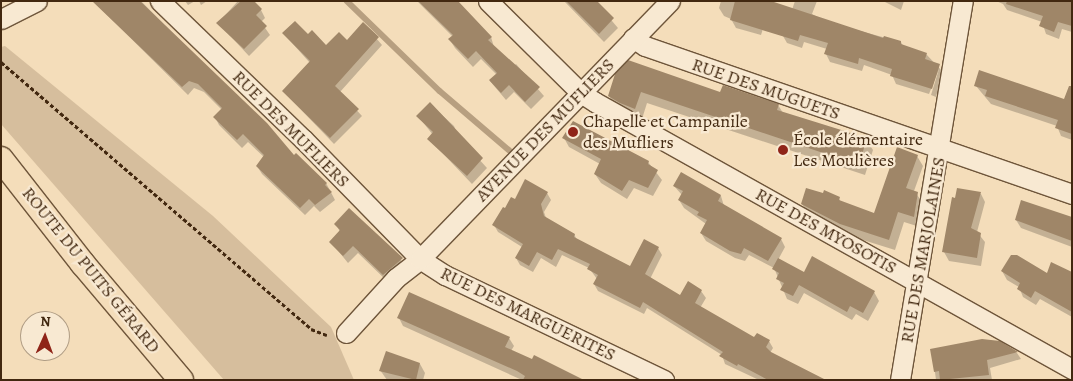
<!DOCTYPE html>
<html>
<head>
<meta charset="utf-8">
<style>
	body { margin:0 }
	#map { position:relative; width:1073px; height:381px; overflow:hidden; background:#f4ddba; font-family:Alegreya,serif }
	div>[style] { position:absolute }
	.green>* { inset:0; background:#d6be9d }
	.shadow>* { inset:0; background:#0003 }
	.stream>* { height:5.5px; margin:-2.75px; padding:0 2.75px; transform-origin:2.75px; border-radius:2.75px; background:#b79f80 }
	.building>* { inset:0; background:#9f8668 }
	.path>* { height:3px; margin-top:-1.5px; transform-origin:0; background:repeating-linear-gradient(90deg,#422810 0 4px,transparent 0 6.5px) }
	.roads { filter:drop-shadow(1px 0 #6e553a) drop-shadow(-1px 0 #6e553a) drop-shadow(0 1px #6e553a) drop-shadow(0 -1px #6e553a) }
	.minor>* { height:19px; margin:-9.5px; padding:0 9.5px; transform-origin:9.5px; border-radius:9.5px; background:#f8e9d2 }
	.major>* { height:24px; margin:-12px; padding:0 12px; transform-origin:12px; border-radius:12px; background:#f4ddba }
	.dots>* { width:14px; height:14px; translate:-50% -50%; box-sizing:border-box; border:2px solid #f8e9d2; border-radius:50% }
	span { translate:-50% -50%; white-space:nowrap; text-align:center; line-height:1.15; -webkit-text-stroke:4.5px #f8e9d2; paint-order:stroke }
	.street-label { font-size:18px; color:#422810 }
	.poi-label { font-size:18px; color:#422810 }
	.left { translate:0 -50%; text-align:left }
	.frame { position:absolute; inset:0; border:2px solid #422810; pointer-events:none }
	.north { position:absolute; left:20px; top:311px; width:50px; height:50px; box-sizing:border-box; background:#f8e9d2; border:1px solid #af9c84; border-radius:50%; rotate:2deg; font-size:14px; font-weight:700; line-height:20px; text-align:center; color:#422810 }
	.north::after { content:''; display:block; margin:auto; width:18px; height:22px; background:#8f2418; clip-path:polygon(50% 0,100% 100%,50% 72%,0 100%) }
</style>
</head>
<body>
<div id="map">
	<div class="green">
		<div style="clip-path:polygon(5px 46px,213px 216px,331px 327px,354px 380px,224px 380px,1px 124px,1px 47px)"></div>
	</div>
	<div class="shadow">
		<div style="clip-path:polygon(93px 1px,141px 1px,294px 157px,326px 183px,335px 200px,320px 212px,314px 206px,305px 215px,262px 174px,257px 166px,264px 157px,248px 142px,242px 148px,219px 125px,215px 117px,222px 110px,204px 92px,194px 88px,188px 95px)"></div>
		<div style="clip-path:polygon(185px 1px,195px 1px,188px 5px)"></div>
		<div style="clip-path:polygon(199px 1px,207px 1px,201px 5px)"></div>
		<div style="clip-path:polygon(238px 1px,252px 1px,261px 10px,265px 18px,261px 22px,270px 35px,249px 56px,218px 23px)"></div>
		<div style="clip-path:polygon(417px 1px,455px 1px,491px 37px,494px 47px,513px 67px,516px 64px,544px 96px,531px 109px,514px 92px,506px 100px,490px 81px,497px 75px,481px 59px,473px 67px,455px 48px,450px 40px,453px 37px)"></div>
		<div style="clip-path:polygon(564px 1px,595px 1px,618px 28px,604px 42px)"></div>
		<div style="clip-path:polygon(721px 1px,772px 1px,761px 35px,736px 28px,731px 19px,724px 16px,719px 8px)"></div>
		<div style="clip-path:polygon(795px 1px,817px 1px,812px 14px,827px 22px,901px 42px,903px 46px,926px 54px,943px 72px,936px 97px,931px 95px,939px 69px,929px 94px,896px 84px,892px 75px,864px 65px,862px 71px,830px 62px,826px 54px,827px 49px,804px 42px,802px 48px,787px 43px,783px 36px)"></div>
		<div style="clip-path:polygon(883px 1px,904px 1px,901px 10px)"></div>
		<div style="clip-path:polygon(996px 1px,1062px 1px,1072px 4px,1072px 32px,1062px 29px,1059px 39px,1046px 34px,1042px 22px,1007px 10px,1003px 4px)"></div>
		<div style="clip-path:polygon(364px 24px,382px 45px,340px 92px,362px 116px,334px 144px,283px 91px,310px 63px,284px 34px,308px 36px,326px 47px,347px 41px)"></div>
		<div style="clip-path:polygon(616px 75px,778px 105px,783px 113px,866px 139px,873px 150px,865px 175px,647px 103px,642px 119px,616px 107px,609px 96px)"></div>
		<div style="clip-path:polygon(976px 86px,1072px 103px,1072px 140px,1061px 136px,1057px 126px,991px 104px)"></div>
		<div style="clip-path:polygon(430px 104px,454px 126px,458px 136px,487px 168px,472px 184px,429px 139px,433px 135px,418px 116px)"></div>
		<div style="clip-path:polygon(564px 138px,648px 162px,662px 180px,653px 196px,634px 188px,627px 199px,601px 183px,595px 174px,600px 164px,569px 147px)"></div>
		<div style="clip-path:polygon(917px 156px,923px 166px,914px 191px,924px 204px,920px 227px,904px 222px,895px 250px,847px 235px,809px 215px,802px 204px,839px 198px,841px 203px,875px 214px)"></div>
		<div style="clip-path:polygon(674px 186px,721px 196px,724px 206px,781px 239px,785px 247px,778px 260px,804px 273px,874px 292px,879px 301px,868px 321px,856px 314px,852px 320px,804px 293px,798px 304px,787px 299px,774px 268px,749px 255px,745px 261px,735px 258px,706px 241px,701px 233px,706px 224px,684px 208px,679px 200px,682px 195px)"></div>
		<div style="clip-path:polygon(958px 190px,981px 194px,985px 202px,977px 232px,985px 242px,981px 266px,949px 261px,944px 252px)"></div>
		<div style="clip-path:polygon(547px 193px,551px 200px,544px 212px,546px 218px,574px 234px,577px 240px,631px 267px,658px 248px,662px 255px,650px 279px,680px 296px,701px 291px,706px 298px,700px 308px,755px 339px,769px 341px,773px 348px,770px 353px,825px 380px,759px 380px,725px 364px,722px 355px,647px 308px,644px 314px,598px 291px,594px 284px,597px 279px,589px 268px,562px 255px,556px 267px,541px 258px,533px 272px,520px 265px,516px 258px,522px 247px,498px 232px,494px 225px,515px 201px)"></div>
		<div style="clip-path:polygon(349px 210px,407px 266px,388px 282px,358px 253px,348px 263px,331px 242px,340px 232px,336px 224px)"></div>
		<div style="clip-path:polygon(1072px 218px,1072px 247px,1021px 228px,1016px 220px)"></div>
		<div style="clip-path:polygon(1002px 271px,1072px 288px,1072px 317px,1040px 299px,1036px 305px,1023px 297px,1019px 287px,1007px 280px)"></div>
		<div style="clip-path:polygon(399px 318px,509px 338px,514px 346px,511px 351px,578px 380px,522px 380px,403px 326px)"></div>
		<div style="clip-path:polygon(991px 341px,1017px 353px,1021px 359px,990px 368px,992px 380px,936px 380px,932px 350px)"></div>
		<div style="clip-path:polygon(420px 364px,425px 373px,423px 380px,387px 380px,380px 370px)"></div>
	</div>
	<div class="stream">
		<div style="left:347px;top:1px;width:129px;rotate:44.1deg"></div>
		<div style="left:440px;top:91px;width:91px;rotate:40.5deg"></div>
	</div>
	<div class="building">
		<div style="clip-path:polygon(92px 1px,140px 1px,267px 123px,294px 155px,296px 153px,327px 183px,325px 185px,332px 192px,315px 205px,309px 199px,300px 208px,256px 166px,264px 155px,243px 134px,237px 140px,213px 117px,222px 108px,198px 84px,189px 81px,182px 87px)"></div>
		<div style="clip-path:polygon(241px 1px,254px 1px,262px 9px,256px 15px,267px 26px,244px 49px,216px 23px)"></div>
		<div style="clip-path:polygon(418px 1px,458px 1px,492px 37px,488px 40px,540px 87px,525px 102px,509px 85px,501px 93px,489px 80px,497px 73px,476px 51px,468px 59px,448px 39px,453px 35px)"></div>
		<div style="clip-path:polygon(566px 1px,597px 1px,614px 18px,599px 34px)"></div>
		<div style="clip-path:polygon(735px 1px,771px 1px,883px 38px,884px 36px,901px 41px,901px 44px,927px 53px,925px 59px,940px 64px,932px 89px,890px 76px,892px 69px,859px 58px,858px 64px,824px 54px,828px 43px,800px 35px,798px 41px,730px 20px)"></div>
		<div style="clip-path:polygon(1007px 1px,1072px 1px,1072px 26px,1058px 22px,1054px 32px,1039px 26px,1043px 16px,1006px 4px)"></div>
		<div style="clip-path:polygon(295px 21px,308px 34px,312px 30px,326px 45px,339px 32px,347px 40px,363px 22px,379px 37px,335px 86px,359px 109px,330px 138px,282px 91px,310px 61px,282px 33px)"></div>
		<div style="clip-path:polygon(628px 60px,720px 92px,723px 85px,779px 104px,777px 110px,867px 138px,859px 165px,641px 92px,635px 109px,620px 103px,608px 96px,615px 74px)"></div>
		<div style="clip-path:polygon(979px 70px,1064px 99px,1069px 86px,1072px 86px,1072px 134px,1055px 128px,1058px 120px,985px 96px,987px 90px,974px 86px)"></div>
		<div style="clip-path:polygon(430px 102px,483px 158px,467px 176px,427px 139px,433px 132px,416px 116px)"></div>
		<div style="clip-path:polygon(573px 121px,649px 161px,648px 164px,658px 170px,648px 188px,629px 180px,622px 191px,594px 174px,601px 159px,562px 138px)"></div>
		<div style="clip-path:polygon(897px 147px,918px 155px,906px 188px,918px 192px,914px 217px,898px 212px,889px 240px,840px 224px,801px 204px,806px 188px,823px 193px,824px 190px,840px 197px,839px 200px,874px 213px)"></div>
		<div style="clip-path:polygon(681px 172px,721px 195px,718px 201px,782px 238px,768px 261px,744px 248px,741px 254px,730px 251px,700px 233px,707px 220px,697px 215px,699px 212px,678px 200px,683px 191px,673px 186px)"></div>
		<div style="clip-path:polygon(525px 179px,548px 192px,541px 204px,544px 216px,575px 234px,574px 237px,630px 266px,644px 239px,659px 247px,645px 274px,680px 295px,688px 281px,702px 290px,695px 303px,754px 337px,757px 333px,770px 340px,766px 347px,771px 352px,826px 380px,768px 380px,738px 364px,737px 366px,719px 356px,723px 352px,643px 302px,640px 308px,593px 284px,598px 275px,587px 269px,590px 264px,558px 249px,552px 260px,537px 252px,529px 266px,515px 258px,523px 244px,492px 225px,503px 207px,505px 208px,511px 197px,515px 199px)"></div>
		<div style="clip-path:polygon(957px 188px,981px 192px,971px 228px,981px 233px,977px 258px,942px 252px,952px 197px,955px 198px)"></div>
		<div style="clip-path:polygon(1021px 200px,1072px 217px,1072px 241px,1015px 220px)"></div>
		<div style="clip-path:polygon(349px 208px,403px 258px,383px 275px,353px 246px,343px 256px,329px 242px,340px 230px,334px 224px)"></div>
		<div style="clip-path:polygon(1011px 255px,1017px 255px,1047px 273px,1051px 262px,1072px 272px,1072px 312px,1035px 291px,1031px 298px,1017px 289px,1020px 283px,1001px 271px)"></div>
		<div style="clip-path:polygon(812px 256px,875px 291px,863px 313px,850px 306px,847px 312px,799px 285px,793px 296px,780px 290px,784px 283px,776px 279px,779px 273px,772px 269px,778px 258px,804px 272px)"></div>
		<div style="clip-path:polygon(409px 292px,510px 337px,505px 347px,532px 359px,534px 355px,584px 380px,523px 380px,525px 376px,517px 371px,397px 318px)"></div>
		<div style="clip-path:polygon(982px 339px,1000px 341px,1018px 352px,987px 360px,989px 375px,940px 380px,939px 371px,934px 372px,930px 349px)"></div>
		<div style="clip-path:polygon(386px 351px,420px 363px,416px 380px,379px 371px)"></div>
	</div>
	<div class="path">
		<div style="left:1px;top:62px;width:409px;rotate:40.7deg"></div>
		<div style="left:311px;top:329px;width:17px;rotate:21deg"></div>
	</div>
	<div class="roads">
		<div class="minor">
			<div style="left:160px;top:1px;width:199px;rotate:44deg"></div>
			<div style="left:303px;top:139px;width:168px;rotate:45.7deg"></div>
			<div style="left:420px;top:259px;width:30px;rotate:33deg"></div>
			<div style="left:445px;top:275px;width:243px;rotate:25.6deg"></div>
			<div style="left:488px;top:1px;width:131px;rotate:44.7deg"></div>
			<div style="left:581px;top:93px;width:17px;rotate:33deg"></div>
			<div style="left:595px;top:102px;width:547px;rotate:29.24deg"></div>
			<div style="left:1px;top:19px;width:40px;rotate:-26.6deg"></div>
			<div style="left:633px;top:38px;width:14px;rotate:34deg"></div>
			<div style="left:645px;top:46px;width:452px;rotate:19.1deg"></div>
			<div style="left:346px;top:333px;width:74px;rotate:-47.7deg"></div>
			<div style="left:396px;top:278px;width:31px;rotate:-38deg"></div>
			<div style="left:420px;top:259px;width:359px;rotate:-45.9deg"></div>
			<div style="left:900px;top:380px;width:384px;rotate:-80.6deg"></div>
		</div>
		<div class="major">
			<div style="left:1px;top:159px;width:133px;rotate:52deg"></div>
			<div style="left:83px;top:264px;width:152px;rotate:49.8deg"></div>
		</div>
	</div>
	<div class="dots">
		<div style="left:573px;top:132px;background:#8f2418"></div>
		<div style="left:783px;top:150px;background:#8f2418"></div>
	</div>
	<div class="street-label">
		<span style="left:766px;top:89px;rotate:19deg">RUE DES MUGUETS</span>
		<span style="left:291px;top:129px;rotate:45deg">RUE DES MUFLIERS</span>
		<span style="left:545px;top:130px;rotate:-46deg">AVENUE DES MUFLIERS</span>
		<span style="left:826px;top:231px;rotate:29deg">RUE DES MYOSOTIS</span>
		<span style="left:923px;top:250px;rotate:-80deg">RUE DES MARJOLAINES</span>
		<span style="left:91px;top:270px;rotate:51deg">ROUTE DU PUITS GÉRARD</span>
		<span style="left:528px;top:314px;rotate:26deg">RUE DES MARGUERITES</span>
	</div>
	<div class="poi-label">
		<span class="left" style="left:583px;top:132px">Chapelle et Campanile<br>des Mufliers</span>
		<span class="left" style="left:793px;top:150px">École élémentaire<br>Les Moulières</span>
	</div>
	<div class="frame"></div>
	<div class="north">N</div>
</div>
</body>
</html>
